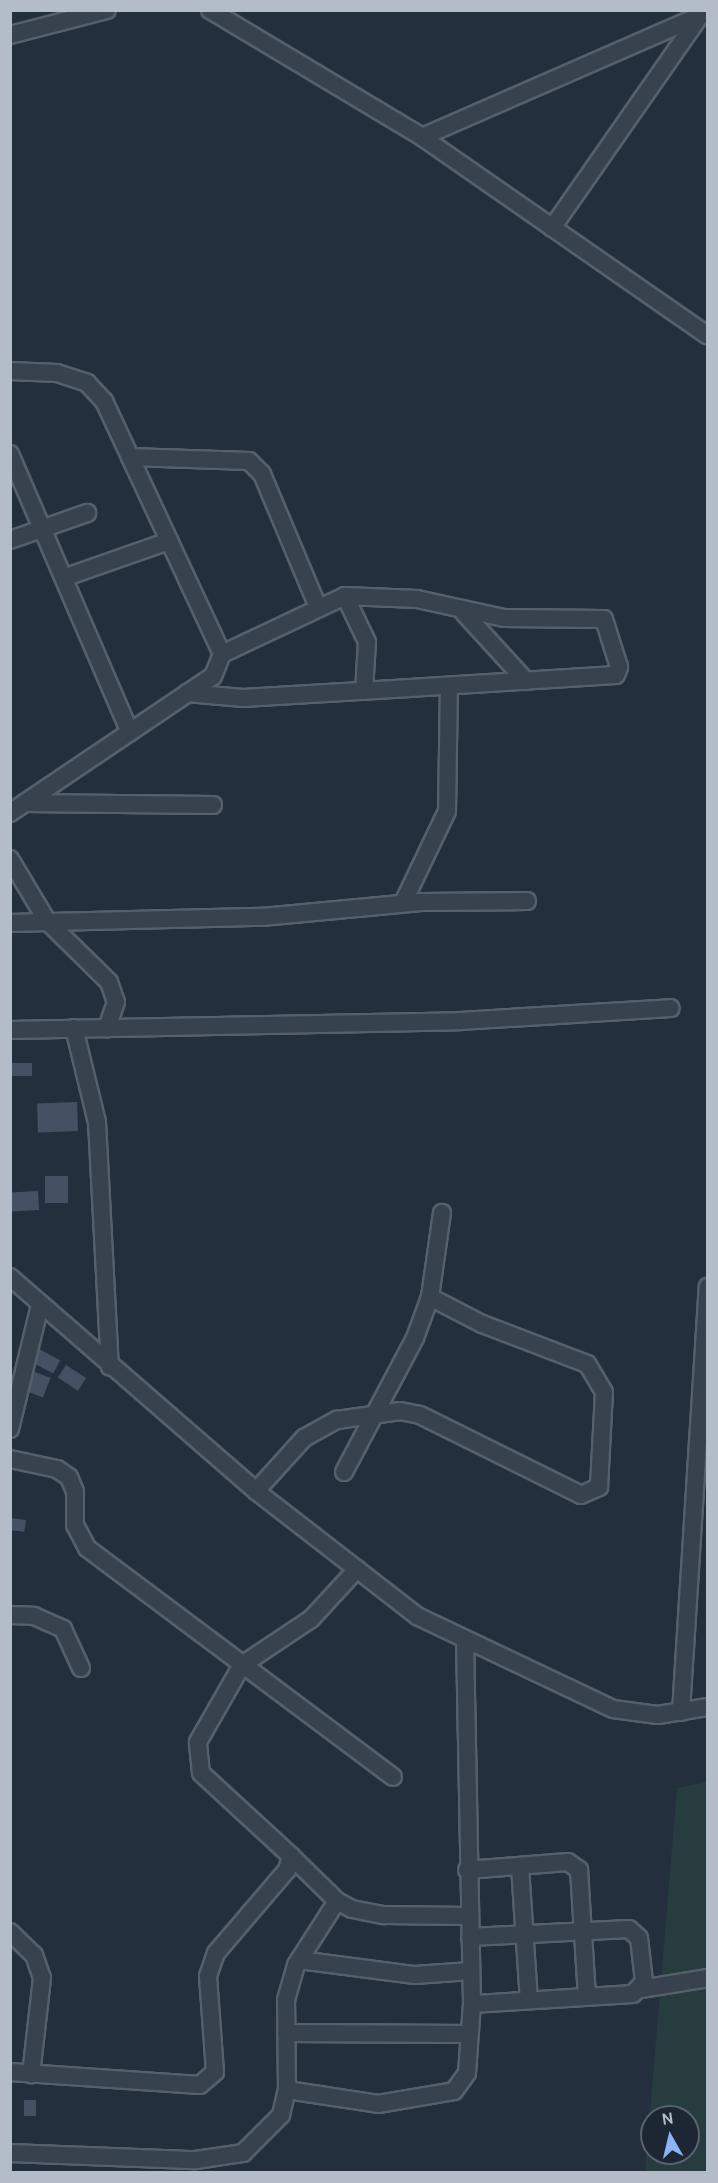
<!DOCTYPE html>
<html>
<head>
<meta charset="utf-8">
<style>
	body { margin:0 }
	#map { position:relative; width:718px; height:2183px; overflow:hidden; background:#242f3e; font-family:Cabin,sans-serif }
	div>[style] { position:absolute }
	.green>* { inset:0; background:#263c3f }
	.building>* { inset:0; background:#455162; transform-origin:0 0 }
	.roads { filter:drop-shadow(2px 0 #565f6c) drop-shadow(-2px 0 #565f6c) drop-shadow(0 2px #565f6c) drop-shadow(0 -2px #565f6c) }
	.minor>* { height:16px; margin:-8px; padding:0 8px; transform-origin:8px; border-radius:8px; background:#38414e }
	span { translate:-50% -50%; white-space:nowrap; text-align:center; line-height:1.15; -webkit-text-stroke:4.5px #1d2633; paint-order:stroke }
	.frame { position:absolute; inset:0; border:12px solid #b4bcc9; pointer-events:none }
	.north { position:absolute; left:640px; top:2105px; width:60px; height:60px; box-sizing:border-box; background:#1d2633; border:2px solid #59626f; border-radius:50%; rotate:352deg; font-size:16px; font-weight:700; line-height:24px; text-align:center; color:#b4bcc9 }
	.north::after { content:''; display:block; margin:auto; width:21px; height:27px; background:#8ab4f8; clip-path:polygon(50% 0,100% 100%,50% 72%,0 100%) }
</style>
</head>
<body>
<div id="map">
	<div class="green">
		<div style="clip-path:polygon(evenodd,707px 1782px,707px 2172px,645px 2172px,677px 1788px,707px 1782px,652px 2117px,688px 2117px,688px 2153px,652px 2153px,652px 2117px)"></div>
	</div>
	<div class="building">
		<div style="left:32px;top:1063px;width:13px;height:22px;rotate:90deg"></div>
		<div style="left:77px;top:1102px;width:29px;height:40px;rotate:88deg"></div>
		<div style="left:45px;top:1176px;width:23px;height:27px"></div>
		<div style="left:38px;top:1191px;width:19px;height:28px;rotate:87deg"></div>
		<div style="left:39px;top:1349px;width:24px;height:15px;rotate:28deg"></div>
		<div style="left:66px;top:1365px;width:24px;height:15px;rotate:33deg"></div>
		<div style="left:30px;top:1370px;width:22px;height:21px;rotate:21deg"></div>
		<div style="left:10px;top:1518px;width:16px;height:12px;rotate:7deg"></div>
		<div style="left:24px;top:2100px;width:12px;height:16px"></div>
	</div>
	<div class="roads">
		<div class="minor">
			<div style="left:210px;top:10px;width:247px;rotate:30.9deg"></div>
			<div style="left:422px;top:137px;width:348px;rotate:34.8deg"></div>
			<div style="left:10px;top:35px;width:100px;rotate:-14.5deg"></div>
			<div style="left:422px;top:137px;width:312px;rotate:-23.6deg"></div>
			<div style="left:552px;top:228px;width:257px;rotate:-55.1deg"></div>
			<div style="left:10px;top:371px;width:47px;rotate:2.4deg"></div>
			<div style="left:57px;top:373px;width:32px;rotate:18deg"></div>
			<div style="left:87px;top:383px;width:25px;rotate:47deg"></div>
			<div style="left:104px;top:401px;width:279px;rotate:65deg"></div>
			<div style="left:222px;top:654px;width:24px;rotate:112deg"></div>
			<div style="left:213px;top:676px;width:245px;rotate:146deg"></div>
			<div style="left:10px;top:454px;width:303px;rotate:66.7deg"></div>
			<div style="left:130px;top:457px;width:119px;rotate:1.9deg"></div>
			<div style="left:249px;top:461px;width:18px;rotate:45deg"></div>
			<div style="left:262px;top:474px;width:144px;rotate:67.2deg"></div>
			<div style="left:10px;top:540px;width:82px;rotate:-19.3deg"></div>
			<div style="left:66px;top:577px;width:109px;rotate:-19.3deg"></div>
			<div style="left:345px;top:596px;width:51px;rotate:64.4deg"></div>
			<div style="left:367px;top:642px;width:49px;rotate:93.5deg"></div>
			<div style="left:464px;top:613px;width:92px;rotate:47.6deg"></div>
			<div style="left:187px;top:693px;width:56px;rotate:5.1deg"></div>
			<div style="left:243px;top:698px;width:151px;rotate:-3.4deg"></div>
			<div style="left:394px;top:689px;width:222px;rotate:-3.6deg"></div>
			<div style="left:616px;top:675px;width:9px;rotate:-69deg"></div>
			<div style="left:619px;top:667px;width:50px;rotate:-107.4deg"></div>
			<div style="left:604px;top:619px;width:100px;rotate:-179.4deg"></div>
			<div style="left:504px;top:618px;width:89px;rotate:-167.7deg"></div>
			<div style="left:417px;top:599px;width:72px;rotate:-177.6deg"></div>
			<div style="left:345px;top:596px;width:136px;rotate:154.8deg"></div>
			<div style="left:25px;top:803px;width:188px;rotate:0.6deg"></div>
			<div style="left:10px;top:859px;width:72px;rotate:59.2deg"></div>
			<div style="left:47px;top:921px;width:87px;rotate:44.5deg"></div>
			<div style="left:109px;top:982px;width:21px;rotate:71deg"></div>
			<div style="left:116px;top:1002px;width:28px;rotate:109deg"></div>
			<div style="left:403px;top:903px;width:102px;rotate:-64.4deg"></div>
			<div style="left:447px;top:811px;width:125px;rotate:-89.1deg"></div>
			<div style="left:10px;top:923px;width:252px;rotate:-1.4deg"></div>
			<div style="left:262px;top:917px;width:160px;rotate:-5.4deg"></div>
			<div style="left:421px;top:902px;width:106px;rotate:-0.5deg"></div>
			<div style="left:74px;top:1028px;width:97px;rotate:76.3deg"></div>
			<div style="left:97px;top:1122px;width:245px;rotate:87deg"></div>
			<div style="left:10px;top:1030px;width:450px;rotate:-1.1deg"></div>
			<div style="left:460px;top:1021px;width:211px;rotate:-3.5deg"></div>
			<div style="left:10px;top:1277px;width:326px;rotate:41deg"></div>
			<div style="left:256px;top:1491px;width:204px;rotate:37.8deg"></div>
			<div style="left:417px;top:1616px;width:217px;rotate:25.4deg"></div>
			<div style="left:613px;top:1709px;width:45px;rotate:7.6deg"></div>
			<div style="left:658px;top:1715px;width:51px;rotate:-9.1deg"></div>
			<div style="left:10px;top:1429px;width:128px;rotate:-76.4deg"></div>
			<div style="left:10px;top:1459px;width:48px;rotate:12deg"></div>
			<div style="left:57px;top:1469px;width:14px;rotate:34deg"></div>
			<div style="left:69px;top:1477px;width:16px;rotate:68deg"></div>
			<div style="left:75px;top:1492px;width:33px;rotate:90deg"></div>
			<div style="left:75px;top:1525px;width:26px;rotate:62deg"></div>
			<div style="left:87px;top:1548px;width:382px;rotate:36.8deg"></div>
			<div style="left:344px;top:1472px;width:152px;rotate:-62.1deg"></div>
			<div style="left:415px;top:1338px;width:44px;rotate:-69.9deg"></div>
			<div style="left:430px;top:1297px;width:85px;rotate:-81.9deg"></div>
			<div style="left:256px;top:1491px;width:72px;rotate:-47.8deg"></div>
			<div style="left:304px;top:1438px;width:38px;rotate:-29deg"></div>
			<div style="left:337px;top:1420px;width:64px;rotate:-8.1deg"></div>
			<div style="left:400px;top:1411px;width:20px;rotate:11deg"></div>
			<div style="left:420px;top:1415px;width:180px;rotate:26.4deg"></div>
			<div style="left:581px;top:1495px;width:20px;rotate:-24deg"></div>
			<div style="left:599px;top:1487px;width:95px;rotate:-87deg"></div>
			<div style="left:604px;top:1392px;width:33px;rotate:-121deg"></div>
			<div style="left:587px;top:1364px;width:112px;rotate:-159.1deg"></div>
			<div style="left:482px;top:1324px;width:59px;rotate:-152.6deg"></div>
			<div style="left:10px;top:1615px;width:24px;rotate:2deg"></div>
			<div style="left:34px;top:1616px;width:32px;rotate:24deg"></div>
			<div style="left:63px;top:1629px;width:43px;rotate:65.2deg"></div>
			<div style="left:681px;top:1712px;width:426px;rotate:-86.4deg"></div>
			<div style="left:291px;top:1856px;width:64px;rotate:44.4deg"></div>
			<div style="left:337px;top:1901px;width:17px;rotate:28deg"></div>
			<div style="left:352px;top:1909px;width:33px;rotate:11deg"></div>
			<div style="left:384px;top:1915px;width:85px;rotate:0.7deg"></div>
			<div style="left:520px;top:1866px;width:134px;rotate:86.2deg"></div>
			<div style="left:467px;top:1870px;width:101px;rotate:-4.5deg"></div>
			<div style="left:568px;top:1862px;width:14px;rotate:36deg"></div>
			<div style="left:579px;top:1870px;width:126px;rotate:86.4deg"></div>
			<div style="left:10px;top:1932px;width:33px;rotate:44deg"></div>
			<div style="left:34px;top:1955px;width:24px;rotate:71deg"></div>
			<div style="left:42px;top:1978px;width:97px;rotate:96.5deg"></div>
			<div style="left:470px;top:1937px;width:159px;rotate:-2.9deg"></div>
			<div style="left:629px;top:1929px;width:13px;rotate:42deg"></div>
			<div style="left:639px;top:1938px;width:44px;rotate:83.5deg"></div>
			<div style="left:644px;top:1982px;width:16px;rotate:133deg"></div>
			<div style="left:633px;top:1994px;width:161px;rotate:176.4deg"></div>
			<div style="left:299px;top:1960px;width:117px;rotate:7.4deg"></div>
			<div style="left:415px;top:1975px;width:56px;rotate:-4.1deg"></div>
			<div style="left:641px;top:1989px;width:68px;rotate:-9.3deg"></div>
			<div style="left:286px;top:2033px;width:184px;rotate:0.3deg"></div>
			<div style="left:10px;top:2072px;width:190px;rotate:3.9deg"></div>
			<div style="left:200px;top:2085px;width:20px;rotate:-41deg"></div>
			<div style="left:215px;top:2072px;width:96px;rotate:-94.2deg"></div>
			<div style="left:208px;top:1976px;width:24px;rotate:-71deg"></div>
			<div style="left:216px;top:1953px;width:109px;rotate:-49.5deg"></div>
			<div style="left:287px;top:1870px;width:15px;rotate:-74deg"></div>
			<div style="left:291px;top:1856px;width:122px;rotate:-137.3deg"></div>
			<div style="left:201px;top:1773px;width:31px;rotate:-96deg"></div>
			<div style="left:198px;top:1742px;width:89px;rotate:-60.3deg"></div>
			<div style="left:242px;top:1665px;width:83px;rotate:-33.7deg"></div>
			<div style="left:311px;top:1619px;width:68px;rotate:-47.4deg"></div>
			<div style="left:287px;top:2090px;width:92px;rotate:8.7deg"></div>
			<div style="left:378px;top:2104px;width:77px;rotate:-9.7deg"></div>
			<div style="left:454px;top:2091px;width:22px;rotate:-54deg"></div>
			<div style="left:467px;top:2073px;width:69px;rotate:-85.9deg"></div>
			<div style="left:472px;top:2004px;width:361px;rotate:-91.1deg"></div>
			<div style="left:10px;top:2153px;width:186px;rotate:2.2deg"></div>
			<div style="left:196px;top:2160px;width:48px;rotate:-8.5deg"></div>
			<div style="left:243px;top:2153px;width:54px;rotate:-45deg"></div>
			<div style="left:281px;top:2115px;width:26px;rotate:-77deg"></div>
			<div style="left:287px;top:2090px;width:90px;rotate:-90.6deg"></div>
			<div style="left:286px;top:2000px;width:36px;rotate:-74deg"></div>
			<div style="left:296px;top:1965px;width:76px;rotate:-57.4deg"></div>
		</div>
	</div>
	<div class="frame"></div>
	<div class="north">N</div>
</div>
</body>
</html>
